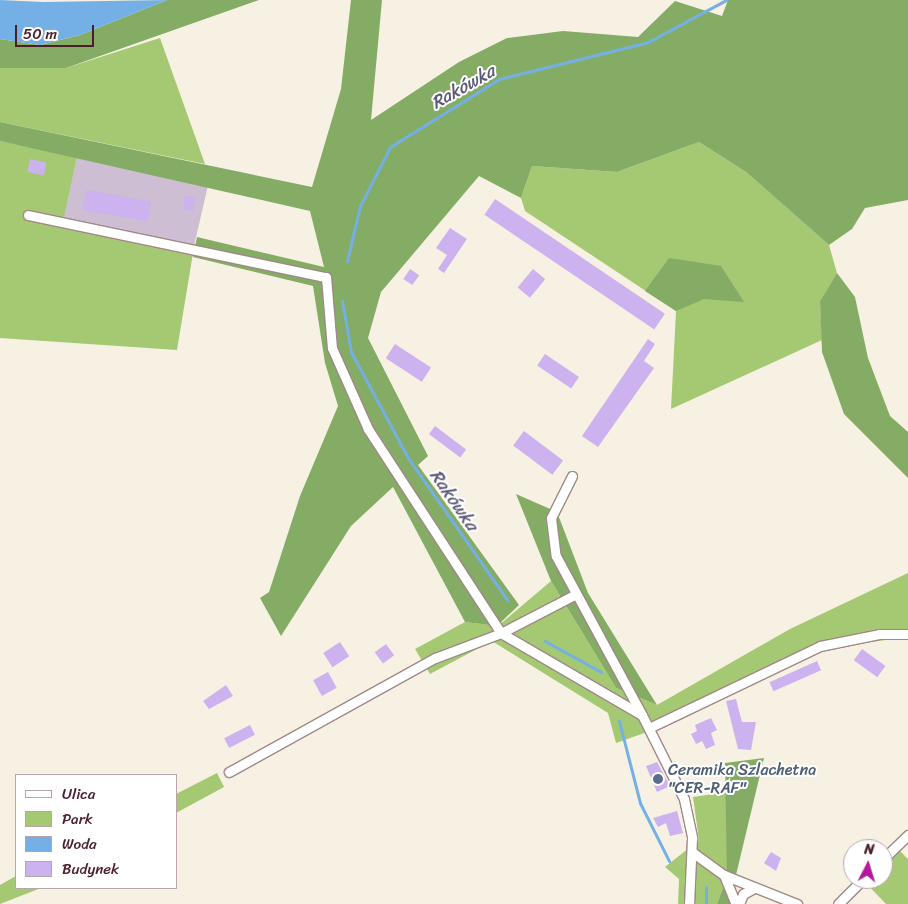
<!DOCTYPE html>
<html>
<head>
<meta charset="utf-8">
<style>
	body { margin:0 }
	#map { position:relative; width:908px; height:904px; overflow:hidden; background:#f7f1e3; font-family:Sriracha,sans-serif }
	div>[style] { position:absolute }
	.industrial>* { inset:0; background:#cdbed3; transform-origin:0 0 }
	.green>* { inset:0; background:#a5c872 }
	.forest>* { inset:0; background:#84ac64 }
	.water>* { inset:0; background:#74b0e6 }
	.stream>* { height:3px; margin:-1.5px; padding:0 1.5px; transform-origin:1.5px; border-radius:1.5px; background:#74b0e6 }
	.building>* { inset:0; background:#ccb2ef; transform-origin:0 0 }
	.roads { filter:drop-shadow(1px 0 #a08887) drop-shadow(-1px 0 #a08887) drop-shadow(0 1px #a08887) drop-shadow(0 -1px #a08887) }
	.street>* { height:9px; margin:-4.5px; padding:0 4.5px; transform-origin:4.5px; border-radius:4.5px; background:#fff }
	.dots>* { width:14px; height:14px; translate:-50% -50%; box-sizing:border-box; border:2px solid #fff; border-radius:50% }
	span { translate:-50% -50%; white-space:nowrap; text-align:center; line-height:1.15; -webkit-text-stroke:4px #fff; paint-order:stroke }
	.service-label { font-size:16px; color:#4e5e75 }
	.left { translate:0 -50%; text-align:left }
	.water-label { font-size:18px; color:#5b5976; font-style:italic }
	.legend { position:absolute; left:15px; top:774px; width:162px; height:115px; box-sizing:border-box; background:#fff; border:1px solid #b7a5aa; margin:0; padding:6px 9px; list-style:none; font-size:15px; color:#4a1f2b }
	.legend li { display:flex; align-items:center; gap:10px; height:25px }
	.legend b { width:25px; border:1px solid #b7a5aa }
	.north { position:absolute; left:843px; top:839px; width:50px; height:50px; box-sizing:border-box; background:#fff; border:1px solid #b7a5aa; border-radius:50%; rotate:5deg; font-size:14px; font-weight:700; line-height:20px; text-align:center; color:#4a1f2b }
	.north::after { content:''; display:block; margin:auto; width:18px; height:22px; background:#b5179e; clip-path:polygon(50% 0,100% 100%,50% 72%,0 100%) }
	.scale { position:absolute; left:15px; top:25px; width:79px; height:22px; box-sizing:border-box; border:2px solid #4a1f2b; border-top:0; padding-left:6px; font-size:15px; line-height:18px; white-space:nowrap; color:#4a1f2b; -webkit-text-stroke:4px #fff; paint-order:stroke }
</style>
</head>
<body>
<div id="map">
	<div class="industrial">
		<div style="left:77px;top:157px;width:134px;height:66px;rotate:13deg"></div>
	</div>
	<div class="green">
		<div style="clip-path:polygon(160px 38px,205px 164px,0 122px,0 68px,66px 68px)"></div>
		<div style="clip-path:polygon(0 141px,77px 157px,63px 221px,194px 247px,177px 350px,0 338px)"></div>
		<div style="clip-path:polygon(699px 142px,746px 172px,829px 245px,837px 273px,820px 301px,822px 340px,671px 409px,676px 311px,525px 211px,521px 198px,532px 166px,617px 172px)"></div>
		<div style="clip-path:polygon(908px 573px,908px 637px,812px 650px,681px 720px,616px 743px,608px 713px,492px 641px,430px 674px,415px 649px,465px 622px,498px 626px,551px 581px,616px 688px,657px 705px,790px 629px)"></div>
		<div style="clip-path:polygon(217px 773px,224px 787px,176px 813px,176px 794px)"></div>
		<div style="clip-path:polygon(727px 792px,727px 877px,717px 904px,678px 904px,679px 879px,665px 867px,699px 840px,693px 797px)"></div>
		<div style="clip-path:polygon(895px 846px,908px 859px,908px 904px,886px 904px,862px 879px,883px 879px,883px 855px)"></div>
		<div style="clip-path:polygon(16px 876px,16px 888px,41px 888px,0 904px,0 885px)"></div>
	</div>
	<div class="forest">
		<div style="clip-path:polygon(167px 0,259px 0,66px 68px,0 68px,0 39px,40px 45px,80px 35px)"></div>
		<div style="clip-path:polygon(351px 0,382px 0,371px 120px,459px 62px,507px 38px,563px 31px,638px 37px,675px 1px,722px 16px,728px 0,908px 0,908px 200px,865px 208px,852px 229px,829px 245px,746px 172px,699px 142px,617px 172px,532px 166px,521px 198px,479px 176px,381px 292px,368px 338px,428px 456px,418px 465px,519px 605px,497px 626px,465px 622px,393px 487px,351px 526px,281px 636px,260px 598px,269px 592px,300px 496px,338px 406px,325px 363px,313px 286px,193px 257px,197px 237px,324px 267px,310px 211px,0 141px,0 122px,312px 187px,341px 89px)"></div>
		<div style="clip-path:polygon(669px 258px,721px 266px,744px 302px,704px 299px,676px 311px,645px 291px)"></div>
		<div style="clip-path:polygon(837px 273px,855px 297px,868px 358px,890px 416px,908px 432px,908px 478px,844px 414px,822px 352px,820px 301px)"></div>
		<div style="clip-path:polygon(516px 494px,557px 512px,588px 593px,657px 705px,616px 688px,551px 581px)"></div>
		<div style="clip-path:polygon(764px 758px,736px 875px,734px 904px,717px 904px,727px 877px,725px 763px)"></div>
	</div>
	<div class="water">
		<div style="clip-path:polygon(0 0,43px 2px,167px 0,80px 35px,40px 45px,0 39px)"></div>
	</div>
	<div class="stream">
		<div style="left:347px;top:261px;width:57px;rotate:-76.7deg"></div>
		<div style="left:360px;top:206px;width:66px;rotate:-63deg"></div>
		<div style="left:390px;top:147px;width:128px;rotate:-32deg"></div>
		<div style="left:499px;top:79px;width:154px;rotate:-13.9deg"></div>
		<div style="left:648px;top:42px;width:89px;rotate:-28.3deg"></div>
		<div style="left:342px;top:301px;width:52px;rotate:80deg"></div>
		<div style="left:351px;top:352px;width:120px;rotate:61.7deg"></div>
		<div style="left:408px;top:458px;width:174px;rotate:55deg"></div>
		<div style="left:545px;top:641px;width:64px;rotate:29deg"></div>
		<div style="left:619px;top:721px;width:85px;rotate:75.6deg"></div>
		<div style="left:640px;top:803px;width:65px;rotate:63.4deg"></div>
		<div style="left:706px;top:904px;width:17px;rotate:-90deg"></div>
	</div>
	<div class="building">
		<div style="left:30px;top:159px;width:17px;height:13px;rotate:13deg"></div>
		<div style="left:86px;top:190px;width:66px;height:20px;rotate:10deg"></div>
		<div style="left:185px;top:196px;width:10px;height:14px;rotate:6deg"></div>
		<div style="left:495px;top:199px;width:205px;height:19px;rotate:34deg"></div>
		<div style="clip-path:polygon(450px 228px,467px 239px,444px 273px,438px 269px,447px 255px,436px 248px)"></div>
		<div style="left:410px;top:269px;width:11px;height:12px;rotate:34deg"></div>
		<div style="left:533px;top:269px;width:16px;height:24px;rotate:40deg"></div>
		<div style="clip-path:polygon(648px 339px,655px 344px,644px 361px,654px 368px,598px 447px,582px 436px)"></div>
		<div style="left:395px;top:344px;width:43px;height:17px;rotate:33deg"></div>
		<div style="left:545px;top:354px;width:41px;height:14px;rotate:34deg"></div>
		<div style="left:435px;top:426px;width:39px;height:10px;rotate:37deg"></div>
		<div style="left:524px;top:431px;width:49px;height:18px;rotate:37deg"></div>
		<div style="left:340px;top:642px;width:17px;height:20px;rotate:57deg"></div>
		<div style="left:386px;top:644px;width:14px;height:14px;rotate:54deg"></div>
		<div style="left:862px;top:649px;width:29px;height:14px;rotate:36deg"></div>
		<div style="left:817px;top:661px;width:10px;height:52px;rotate:66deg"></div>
		<div style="left:328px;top:672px;width:18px;height:17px;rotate:61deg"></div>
		<div style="clip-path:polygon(226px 685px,233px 696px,209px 709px,203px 701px)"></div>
		<div style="clip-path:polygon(736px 699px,742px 722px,756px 722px,751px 750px,738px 749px,726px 701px)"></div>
		<div style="clip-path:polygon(711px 718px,717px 730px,711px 733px,715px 745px,706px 749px,702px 741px,696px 744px,691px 734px,697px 731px,695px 725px)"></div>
		<div style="left:250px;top:725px;width:11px;height:29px;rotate:63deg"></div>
		<div style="clip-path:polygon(657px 762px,670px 786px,657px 792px,646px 766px)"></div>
		<div style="clip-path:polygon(677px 811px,683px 833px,670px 836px,666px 823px,658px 827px,653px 818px)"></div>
		<div style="clip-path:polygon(771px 852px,781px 858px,776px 871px,764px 863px)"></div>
	</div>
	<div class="roads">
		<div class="street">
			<div style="left:28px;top:215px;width:304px;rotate:11.8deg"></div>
			<div style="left:326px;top:277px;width:71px;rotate:85.2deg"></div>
			<div style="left:332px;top:348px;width:89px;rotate:66deg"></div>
			<div style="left:368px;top:429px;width:244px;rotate:56.9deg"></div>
			<div style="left:501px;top:633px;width:82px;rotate:-27.5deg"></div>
			<div style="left:572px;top:476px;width:47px;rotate:116.6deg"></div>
			<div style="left:551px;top:518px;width:38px;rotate:83deg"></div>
			<div style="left:556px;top:556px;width:181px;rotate:61.6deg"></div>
			<div style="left:651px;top:727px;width:187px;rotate:-25.6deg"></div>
			<div style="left:820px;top:646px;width:60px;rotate:-11.5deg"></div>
			<div style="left:879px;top:634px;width:29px"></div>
			<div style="left:229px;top:772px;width:235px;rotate:-29deg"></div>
			<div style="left:435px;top:658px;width:71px;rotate:-20.7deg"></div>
			<div style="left:501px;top:633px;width:163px;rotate:30.2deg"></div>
			<div style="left:642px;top:715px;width:94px;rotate:63.4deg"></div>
			<div style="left:684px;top:799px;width:40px;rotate:78deg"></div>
			<div style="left:692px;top:838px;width:66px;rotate:92.6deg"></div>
			<div style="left:692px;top:852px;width:39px;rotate:36deg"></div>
			<div style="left:724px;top:875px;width:31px;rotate:68deg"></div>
			<div style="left:883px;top:859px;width:35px;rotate:-44deg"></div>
			<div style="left:724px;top:875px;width:79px;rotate:21.7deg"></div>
			<div style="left:739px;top:904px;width:11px;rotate:-68deg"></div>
			<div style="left:743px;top:894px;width:13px;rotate:-29deg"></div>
			<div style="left:838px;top:904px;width:35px;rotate:-45deg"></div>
		</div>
	</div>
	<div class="dots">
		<div style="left:658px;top:779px;background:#5c6f8a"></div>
	</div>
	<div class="service-label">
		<span class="left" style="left:668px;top:779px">Ceramika Szlachetna<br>"CER-RAF"</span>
	</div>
	<div class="water-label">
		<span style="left:463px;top:87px;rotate:-30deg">Rakówka</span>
		<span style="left:454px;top:500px;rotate:55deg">Rakówka</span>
	</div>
	<ul class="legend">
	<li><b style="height:6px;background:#fff"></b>Ulica</li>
	<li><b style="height:14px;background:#a5c872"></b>Park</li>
	<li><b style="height:14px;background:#74b0e6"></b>Woda</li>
	<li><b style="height:14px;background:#ccb2ef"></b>Budynek</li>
	</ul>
	<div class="north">N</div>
	<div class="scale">50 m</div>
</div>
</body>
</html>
